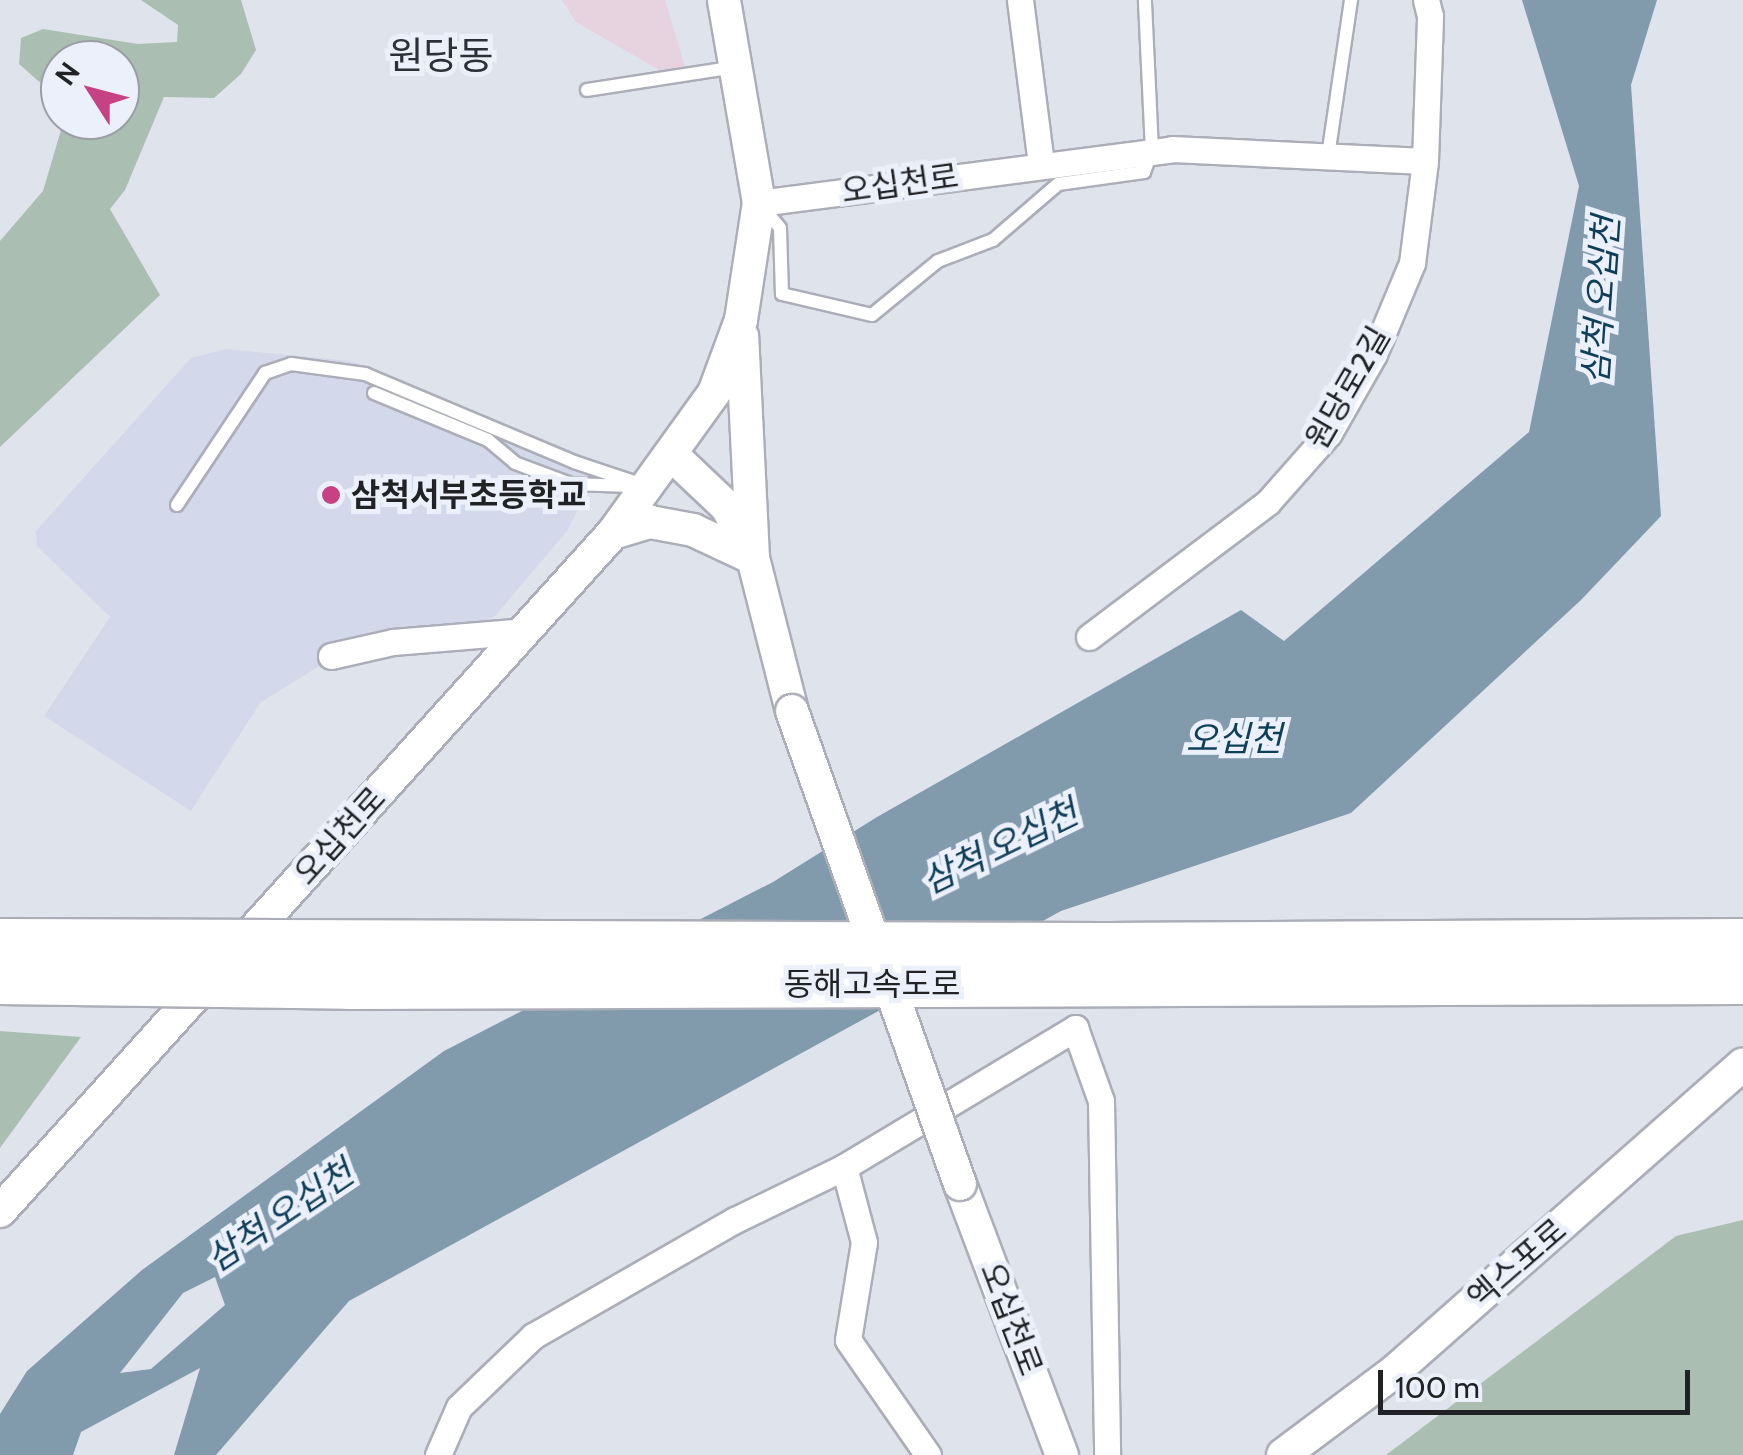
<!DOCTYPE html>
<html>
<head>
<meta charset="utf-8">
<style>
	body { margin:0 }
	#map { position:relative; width:1743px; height:1455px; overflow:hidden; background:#dfe3ec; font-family:Cabin,"Noto Sans KR",sans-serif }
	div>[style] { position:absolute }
	.commercial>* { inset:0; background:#e7d2e0 }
	.built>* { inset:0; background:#d3d9ea }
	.green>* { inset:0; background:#aabfb2 }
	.water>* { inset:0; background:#819bad }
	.roads { filter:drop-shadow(2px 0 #abaeb8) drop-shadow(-2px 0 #abaeb8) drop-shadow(0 2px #abaeb8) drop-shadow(0 -2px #abaeb8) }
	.service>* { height:12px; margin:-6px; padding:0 6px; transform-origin:6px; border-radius:6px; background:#fff }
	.minor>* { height:25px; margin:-12.5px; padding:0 12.5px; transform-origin:12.5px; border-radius:12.5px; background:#fff }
	.tertiary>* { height:32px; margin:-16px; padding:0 16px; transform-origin:16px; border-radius:16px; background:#fff }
	.bridges { filter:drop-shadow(2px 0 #abaeb8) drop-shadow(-2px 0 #abaeb8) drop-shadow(0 2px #abaeb8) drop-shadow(0 -2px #abaeb8) }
	.tertiary-bridge>* { height:32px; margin:-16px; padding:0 16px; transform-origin:16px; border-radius:16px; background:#fff }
	.motorway-bridge>* { height:48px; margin:-24px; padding:0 24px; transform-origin:24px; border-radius:24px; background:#fff }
	.dots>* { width:28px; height:28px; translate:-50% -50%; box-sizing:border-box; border:5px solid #ecf0fa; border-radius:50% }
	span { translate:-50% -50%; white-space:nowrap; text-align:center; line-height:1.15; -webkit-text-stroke:10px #ecf0fa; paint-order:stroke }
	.street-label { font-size:32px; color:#212226 }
	.poi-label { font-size:32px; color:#212226; font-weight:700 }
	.left { translate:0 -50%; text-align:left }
	.water-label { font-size:35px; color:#0d3e5a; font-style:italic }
	.quarter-label { font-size:38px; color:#2e3038 }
	.north { position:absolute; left:40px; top:40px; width:100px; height:100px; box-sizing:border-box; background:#ecf0fa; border:2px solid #9b9ea5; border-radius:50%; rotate:306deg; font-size:28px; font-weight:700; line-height:40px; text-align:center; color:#212226 }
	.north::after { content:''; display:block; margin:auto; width:35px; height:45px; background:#c74284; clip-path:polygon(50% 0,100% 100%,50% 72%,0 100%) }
	.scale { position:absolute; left:1378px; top:1370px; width:312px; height:45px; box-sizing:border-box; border:5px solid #212226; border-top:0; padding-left:12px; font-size:30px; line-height:35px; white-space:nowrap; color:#212226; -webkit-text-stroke:8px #ecf0fa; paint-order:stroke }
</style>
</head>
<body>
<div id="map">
	<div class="commercial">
		<div style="clip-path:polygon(562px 0,665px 0,685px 67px,661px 71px,576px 22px)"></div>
	</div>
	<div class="built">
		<div style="clip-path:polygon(226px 349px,350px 361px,602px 463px,567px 531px,496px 615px,481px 626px,375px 631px,260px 703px,191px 811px,44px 716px,110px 617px,37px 546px,36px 531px,191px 358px)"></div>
	</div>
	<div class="green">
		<div style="clip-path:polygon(141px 0,241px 0,256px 50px,241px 74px,214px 98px,164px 97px,125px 190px,110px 209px,160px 295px,0 447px,0 241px,43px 191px,64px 120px,120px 120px,120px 60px,60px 60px,60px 100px,19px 64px,21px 38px,43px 29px,138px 44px,177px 42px,178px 25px)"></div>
		<div style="clip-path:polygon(0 1031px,81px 1037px,0 1148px)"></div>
		<div style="clip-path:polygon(1743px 1220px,1743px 1455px,1386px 1455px,1676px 1236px)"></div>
	</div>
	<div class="water">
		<div style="clip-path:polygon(evenodd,1522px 0,1657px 0,1631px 85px,1661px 516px,1581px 600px,1351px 813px,1061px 911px,349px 1301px,216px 1455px,174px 1455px,200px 1368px,81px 1432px,73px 1455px,0 1455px,0 1414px,27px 1371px,142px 1270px,444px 1051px,773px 882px,877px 817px,1241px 610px,1284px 641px,1529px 432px,1579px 186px,1522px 0,215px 1277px,225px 1305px,151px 1369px,120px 1373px,183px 1293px,215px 1277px)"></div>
	</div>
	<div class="roads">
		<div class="service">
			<div style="left:587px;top:90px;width:150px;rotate:-8.8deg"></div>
			<div style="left:1328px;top:156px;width:158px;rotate:-81.6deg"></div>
			<div style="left:765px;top:210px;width:23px;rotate:50deg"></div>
			<div style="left:780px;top:228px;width:66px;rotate:88.3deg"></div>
			<div style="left:782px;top:294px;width:92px;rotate:13.1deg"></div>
			<div style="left:872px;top:315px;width:85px;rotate:-39.3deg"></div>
			<div style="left:938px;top:261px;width:59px;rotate:-20.9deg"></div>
			<div style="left:993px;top:240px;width:86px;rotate:-40.7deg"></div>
			<div style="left:1058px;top:184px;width:87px;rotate:-7.9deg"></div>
			<div style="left:1144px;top:172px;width:22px;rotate:-69deg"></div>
			<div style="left:1152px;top:151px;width:151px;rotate:-92.7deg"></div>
			<div style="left:374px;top:393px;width:123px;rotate:22.4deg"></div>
			<div style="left:488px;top:440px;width:35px;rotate:40deg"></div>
			<div style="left:515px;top:463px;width:60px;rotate:20.6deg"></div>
			<div style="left:571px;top:484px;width:60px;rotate:1.9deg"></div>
			<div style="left:177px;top:505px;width:159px;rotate:-56.3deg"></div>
			<div style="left:265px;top:373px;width:28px;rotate:-19deg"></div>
			<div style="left:291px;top:364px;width:75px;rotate:7.7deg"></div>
			<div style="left:365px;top:374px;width:227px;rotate:22.8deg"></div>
			<div style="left:574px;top:462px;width:76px;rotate:18.4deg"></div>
		</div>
		<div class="minor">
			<div style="left:1020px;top:0;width:166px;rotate:82.7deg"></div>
			<div style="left:759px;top:203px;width:417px;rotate:-7.4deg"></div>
			<div style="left:1172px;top:149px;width:253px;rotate:2.7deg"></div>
			<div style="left:1089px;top:637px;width:224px;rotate:-37deg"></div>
			<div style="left:1268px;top:502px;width:92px;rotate:-48.5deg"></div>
			<div style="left:1329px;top:433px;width:91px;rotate:-60.3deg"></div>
			<div style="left:1374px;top:354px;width:99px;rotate:-67.3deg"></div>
			<div style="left:1412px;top:263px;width:103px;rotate:-82.7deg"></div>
			<div style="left:1425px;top:161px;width:145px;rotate:-88deg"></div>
			<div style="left:1430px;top:16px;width:16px;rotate:-104deg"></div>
			<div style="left:331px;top:656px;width:64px;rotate:-12.7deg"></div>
			<div style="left:393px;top:642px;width:134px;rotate:-4.7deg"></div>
			<div style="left:844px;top:1167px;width:78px;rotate:75.1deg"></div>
			<div style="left:864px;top:1242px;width:99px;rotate:99.3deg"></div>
			<div style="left:848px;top:1340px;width:140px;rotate:55.2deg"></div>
			<div style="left:438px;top:1455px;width:52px;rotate:-66.4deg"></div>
			<div style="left:459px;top:1407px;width:103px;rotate:-43.8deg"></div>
			<div style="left:533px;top:1336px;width:233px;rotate:-29.9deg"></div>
			<div style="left:735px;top:1220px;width:121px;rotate:-25.9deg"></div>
			<div style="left:844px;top:1167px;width:270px;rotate:-31deg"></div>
			<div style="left:1075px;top:1028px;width:77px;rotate:70.4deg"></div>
			<div style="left:1101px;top:1101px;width:354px;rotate:89deg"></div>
		</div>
		<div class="tertiary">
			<div style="left:673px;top:456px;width:74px;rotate:43.4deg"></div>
			<div style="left:727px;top:507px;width:57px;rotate:63deg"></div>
			<div style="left:753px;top:558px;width:158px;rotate:75.7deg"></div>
			<div style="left:613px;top:533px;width:39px;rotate:-17deg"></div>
			<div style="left:650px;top:522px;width:44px;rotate:10.5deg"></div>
			<div style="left:693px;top:530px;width:66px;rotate:25deg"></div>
			<div style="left:753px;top:558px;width:222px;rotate:-92.8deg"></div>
			<div style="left:960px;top:1184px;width:290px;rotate:69.4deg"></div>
			<div style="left:0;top:1211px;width:914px;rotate:-47.88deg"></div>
			<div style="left:613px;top:533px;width:173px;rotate:-54.2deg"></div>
			<div style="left:714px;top:393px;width:78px;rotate:-69.7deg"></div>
			<div style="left:741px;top:320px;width:118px;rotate:-81.3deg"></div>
			<div style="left:759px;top:203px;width:206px;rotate:-99.8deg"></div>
			<div style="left:1283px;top:1455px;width:139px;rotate:-36.8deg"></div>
			<div style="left:1394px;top:1372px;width:465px;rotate:-41.4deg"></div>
		</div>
	</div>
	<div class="bridges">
		<div class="tertiary-bridge">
			<div style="left:792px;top:711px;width:502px;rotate:70.45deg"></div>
		</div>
		<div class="motorway-bridge">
			<div style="left:0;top:943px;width:1106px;rotate:0.21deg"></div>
			<div style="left:1106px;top:947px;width:637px;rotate:-0.36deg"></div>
			<div style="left:0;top:980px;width:349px;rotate:0.8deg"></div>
			<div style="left:349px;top:985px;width:1394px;rotate:-0.21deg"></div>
		</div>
	</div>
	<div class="dots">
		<div style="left:331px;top:495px;background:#c74284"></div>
	</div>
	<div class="street-label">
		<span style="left:900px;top:184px;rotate:-8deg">오십천로</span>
		<span style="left:1348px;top:388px;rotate:-60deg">원당로2길</span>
		<span style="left:340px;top:836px;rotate:-48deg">오십천로</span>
		<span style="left:872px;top:984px">동해고속도로</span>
		<span style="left:1517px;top:1264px;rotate:-41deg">엑스포로</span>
		<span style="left:1011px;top:1319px;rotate:69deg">오십천로</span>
	</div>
	<div class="poi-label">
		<span class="left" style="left:351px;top:495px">삼척서부초등학교</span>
	</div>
	<div class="water-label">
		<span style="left:1601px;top:300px;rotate:-86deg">삼척 오십천</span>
		<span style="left:1234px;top:739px">오십천</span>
		<span style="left:1000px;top:847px;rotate:-26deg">삼척 오십천</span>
		<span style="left:280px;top:1216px;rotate:-34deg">삼척 오십천</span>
	</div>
	<div class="quarter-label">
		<span style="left:441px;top:56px">원당동</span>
	</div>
	<div class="north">N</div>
	<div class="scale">100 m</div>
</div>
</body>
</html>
